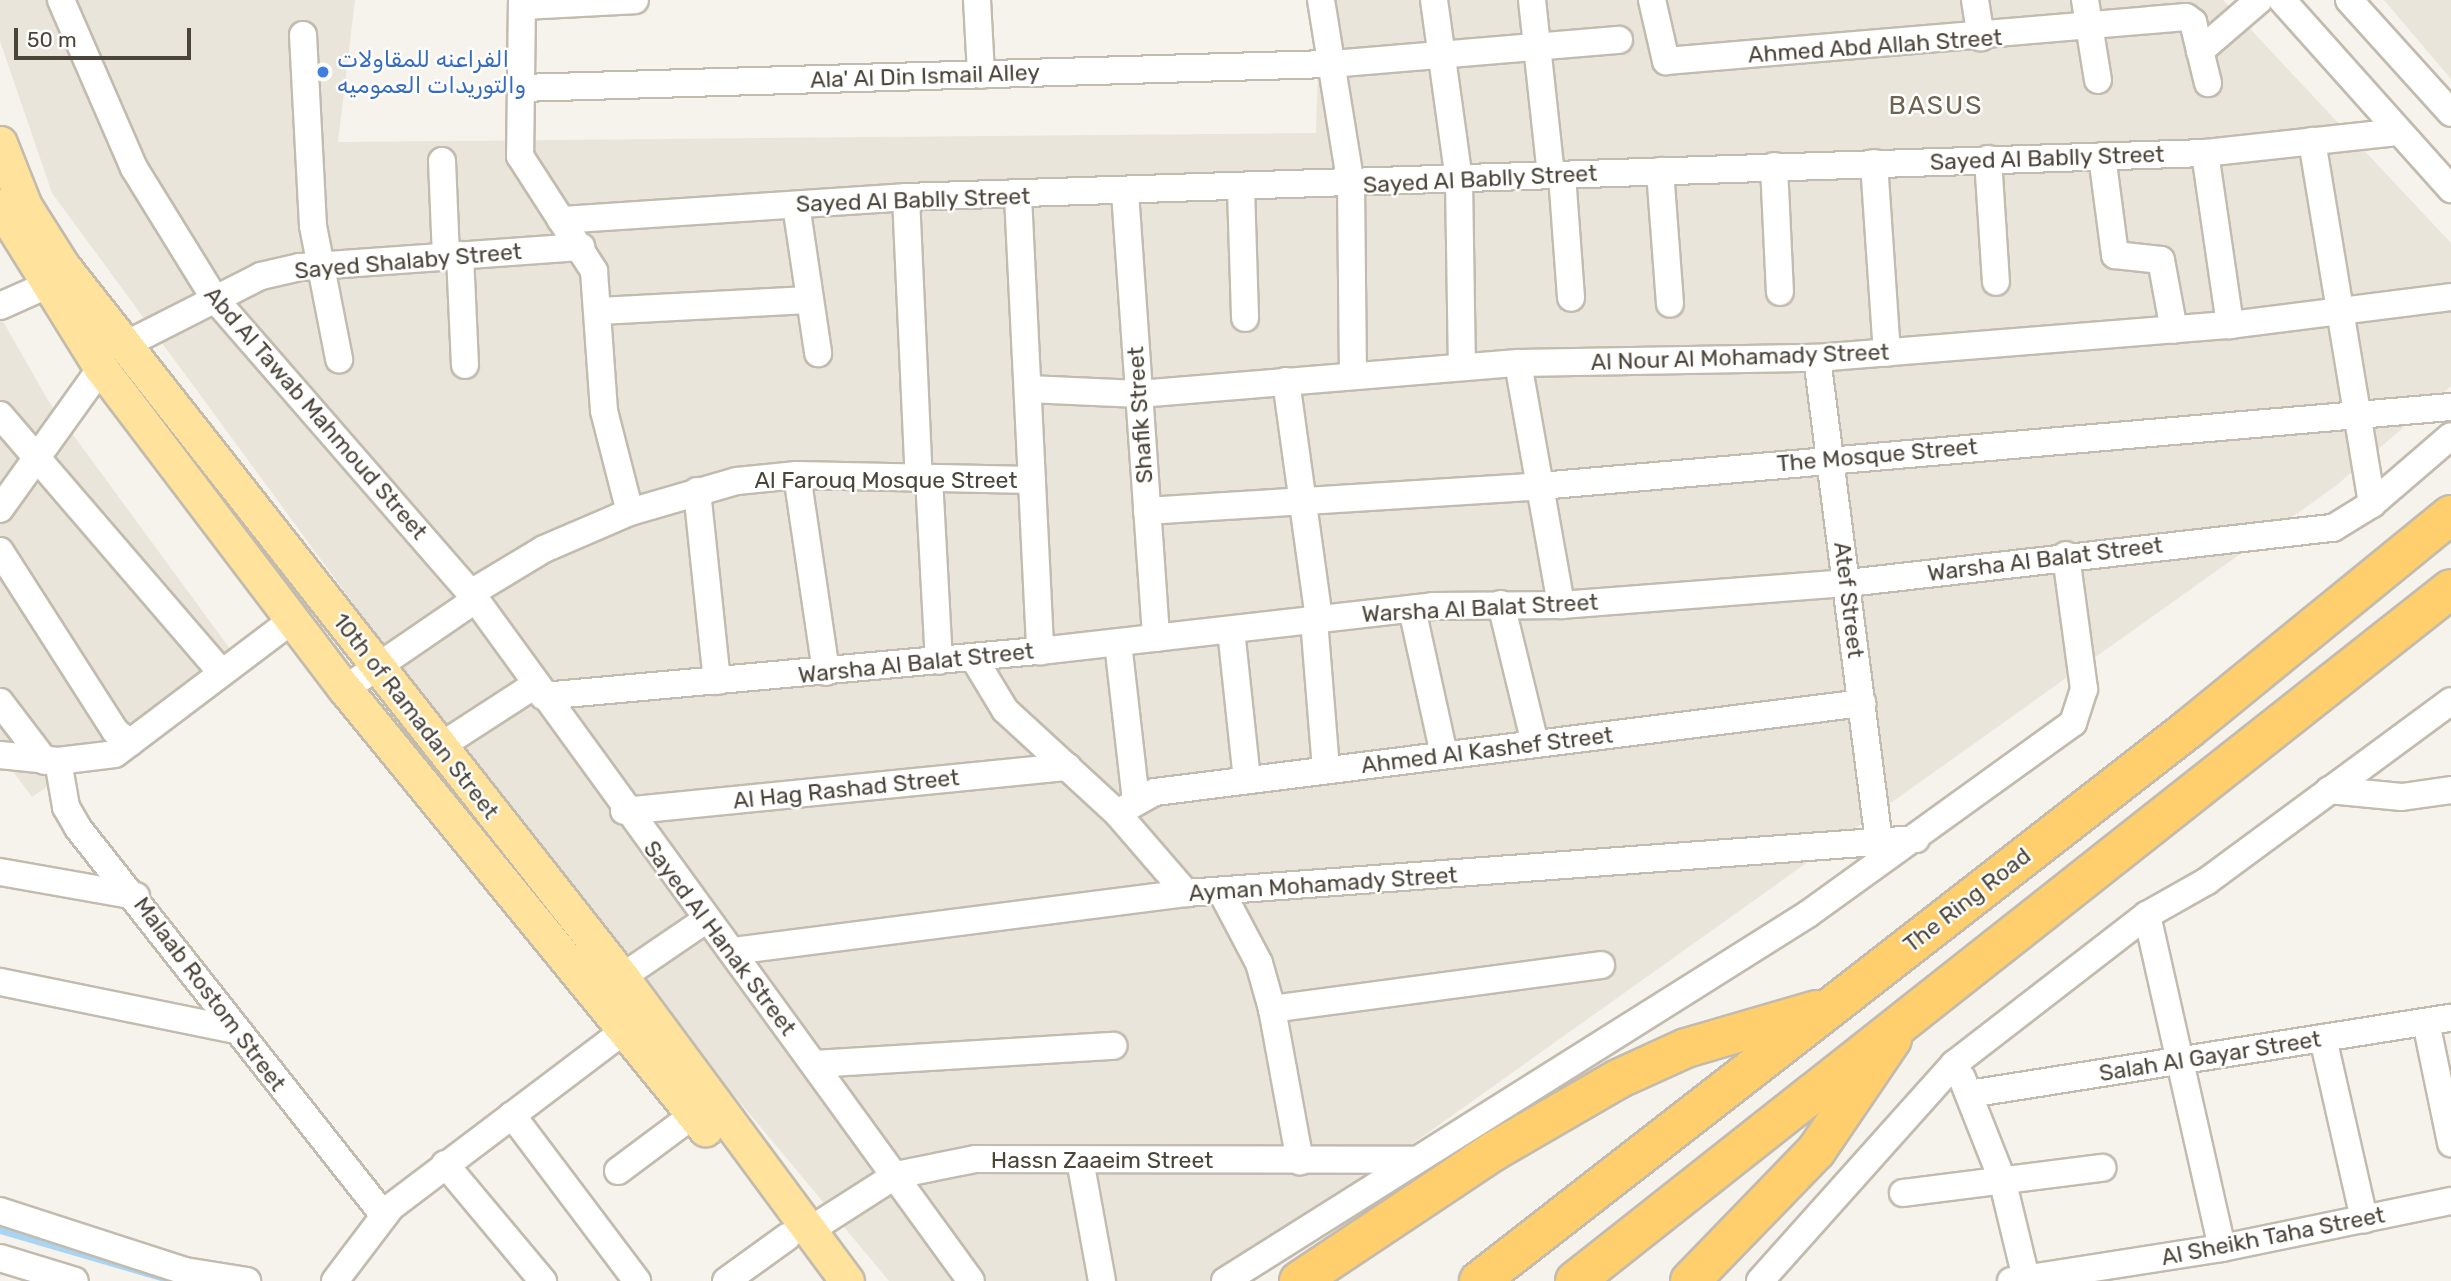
<!DOCTYPE html>
<html>
<head>
<meta charset="utf-8">
<style>
	body { margin:0 }
	#map { position:relative; width:2451px; height:1281px; overflow:hidden; background:#f6f3ec; font-family:Rubik,Cairo,sans-serif }
	div>[style] { position:absolute }
	.residential>* { inset:0; background:#eae5da }
	.stream>* { height:7px; margin:-3.5px; padding:0 3.5px; transform-origin:3.5px; border-radius:3.5px; background:#a9d4f2 }
	.roads { filter:drop-shadow(2px 0 #c2bbae) drop-shadow(-2px 0 #c2bbae) drop-shadow(0 2px #c2bbae) drop-shadow(0 -2px #c2bbae) }
	.minor>* { height:26px; margin:-13px; padding:0 13px; transform-origin:13px; border-radius:13px; background:#fff }
	.major>* { height:33px; margin:-16.5px; padding:0 16.5px; transform-origin:16.5px; border-radius:16.5px; background:#ffe39c }
	.highway>* { height:38px; margin:-19px; padding:0 19px; transform-origin:19px; border-radius:19px; background:#ffcf6e }
	.dots>* { width:19px; height:19px; translate:-50% -50%; box-sizing:border-box; border:4px solid #fff; border-radius:50% }
	span { translate:-50% -50%; white-space:nowrap; text-align:center; line-height:1.15; -webkit-text-stroke:5px #fff; paint-order:stroke }
	.street-label { font-size:23px; color:#4b4439 }
	.shop-label { font-size:23px; color:#366cbe }
	.left { translate:0 -50%; text-align:left }
	.quarter-label { font-size:26px; color:#6e6250; letter-spacing:2px }
	.scale { position:absolute; left:14px; top:28px; width:177px; height:32px; box-sizing:border-box; border:4px solid #4b4439; border-top:0; padding-left:9px; font-size:21px; line-height:24px; white-space:nowrap; color:#4b4439; -webkit-text-stroke:5px #fff; paint-order:stroke }
</style>
</head>
<body>
<div id="map">
	<div class="residential">
		<div style="clip-path:polygon(0 0,355px 0,338px 142px,1316px 133px,1320px 0,2223px 0,2451px 243px,2451px 386px,2337px 485px,1220px 1281px,889px 1281px,567px 895px,52px 193px,0 41px)"></div>
		<div style="clip-path:polygon(2384px 0,2451px 0,2451px 79px)"></div>
		<div style="clip-path:polygon(0 316px,49px 402px,236px 657px,32px 797px,0 754px)"></div>
	</div>
	<div class="stream">
		<div style="left:0;top:1230px;width:181px;rotate:16.3deg"></div>
	</div>
	<div class="roads">
		<div class="minor">
			<div style="left:61px;top:0;width:183px;rotate:66.5deg"></div>
			<div style="left:134px;top:168px;width:154px;rotate:58.3deg"></div>
			<div style="left:215px;top:299px;width:390px;rotate:49deg"></div>
			<div style="left:471px;top:593px;width:850px;rotate:53.99deg"></div>
			<div style="left:522px;top:0;width:156px;rotate:90.7deg"></div>
			<div style="left:520px;top:156px;width:137px;rotate:57.2deg"></div>
			<div style="left:594px;top:271px;width:140px;rotate:85.9deg"></div>
			<div style="left:604px;top:411px;width:104px;rotate:75.6deg"></div>
			<div style="left:977px;top:0;width:75px;rotate:86.9deg"></div>
			<div style="left:1321px;top:0;width:187px;rotate:80.8deg"></div>
			<div style="left:1351px;top:185px;width:190px;rotate:89.4deg"></div>
			<div style="left:1434px;top:0;width:182px;rotate:82.1deg"></div>
			<div style="left:1459px;top:180px;width:187px;rotate:89.1deg"></div>
			<div style="left:1532px;top:0;width:176px;rotate:83.8deg"></div>
			<div style="left:1652px;top:0;width:63px;rotate:77.1deg"></div>
			<div style="left:1666px;top:61px;width:522px;rotate:-4.84deg"></div>
			<div style="left:2186px;top:17px;width:9px;rotate:36deg"></div>
			<div style="left:2193px;top:22px;width:63px;rotate:76.2deg"></div>
			<div style="left:1975px;top:0;width:38px;rotate:81deg"></div>
			<div style="left:2085px;top:0;width:81px;rotate:80.8deg"></div>
			<div style="left:2282px;top:0;width:254px;rotate:48.2deg"></div>
			<div style="left:2349px;top:0;width:152px;rotate:47.9deg"></div>
			<div style="left:522px;top:6px;width:113px;rotate:-3deg"></div>
			<div style="left:303px;top:35px;width:191px;rotate:87deg"></div>
			<div style="left:313px;top:226px;width:136px;rotate:78.9deg"></div>
			<div style="left:2200px;top:51px;width:78px;rotate:-40.8deg"></div>
			<div style="left:520px;top:88px;width:811px;rotate:-1.7deg"></div>
			<div style="left:1331px;top:64px;width:289px;rotate:-4.8deg"></div>
			<div style="left:2312px;top:141px;width:368px;rotate:80.6deg"></div>
			<div style="left:2205px;top:153px;width:174px;rotate:81.7deg"></div>
			<div style="left:2102px;top:156px;width:100px;rotate:82.5deg"></div>
			<div style="left:2115px;top:255px;width:46px;rotate:6.2deg"></div>
			<div style="left:2161px;top:260px;width:71px;rotate:79.5deg"></div>
			<div style="left:1988px;top:159px;width:123px;rotate:86.3deg"></div>
			<div style="left:442px;top:161px;width:95px;rotate:87.6deg"></div>
			<div style="left:1874px;top:163px;width:190px;rotate:86.1deg"></div>
			<div style="left:1774px;top:166px;width:126px;rotate:87.3deg"></div>
			<div style="left:1660px;top:171px;width:133px;rotate:85.7deg"></div>
			<div style="left:1562px;top:175px;width:123px;rotate:85.8deg"></div>
			<div style="left:1241px;top:189px;width:129px;rotate:88.2deg"></div>
			<div style="left:1125px;top:192px;width:447px;rotate:86deg"></div>
			<div style="left:1018px;top:196px;width:456px;rotate:87.2deg"></div>
			<div style="left:906px;top:197px;width:281px;rotate:87.4deg"></div>
			<div style="left:796px;top:205px;width:150px;rotate:81.5deg"></div>
			<div style="left:561px;top:220px;width:346px;rotate:-3.8deg"></div>
			<div style="left:906px;top:197px;width:1300px;rotate:-1.94deg"></div>
			<div style="left:2205px;top:153px;width:194px;rotate:-6.2deg"></div>
			<div style="left:460px;top:255px;width:110px;rotate:87.4deg"></div>
			<div style="left:0;top:306px;width:49px;rotate:-24deg"></div>
			<div style="left:598px;top:311px;width:212px;rotate:-3deg"></div>
			<div style="left:125px;top:345px;width:153px;rotate:-26.9deg"></div>
			<div style="left:261px;top:276px;width:40px;rotate:-13deg"></div>
			<div style="left:300px;top:267px;width:282px;rotate:-4.1deg"></div>
			<div style="left:1817px;top:358px;width:489px;rotate:82.7deg"></div>
			<div style="left:1518px;top:363px;width:246px;rotate:79.9deg"></div>
			<div style="left:1286px;top:381px;width:240px;rotate:82.1deg"></div>
			<div style="left:1028px;top:389px;width:111px;rotate:2.6deg"></div>
			<div style="left:1139px;top:394px;width:380px;rotate:-4.7deg"></div>
			<div style="left:1518px;top:363px;width:299px;rotate:-1deg"></div>
			<div style="left:1817px;top:358px;width:414px;rotate:-4.6deg"></div>
			<div style="left:2230px;top:325px;width:223px;rotate:-7.2deg"></div>
			<div style="left:0;top:415px;width:340px;rotate:49.3deg"></div>
			<div style="left:797px;top:475px;width:199px;rotate:81.6deg"></div>
			<div style="left:929px;top:478px;width:183px;rotate:86.9deg"></div>
			<div style="left:697px;top:491px;width:191px;rotate:84deg"></div>
			<div style="left:0;top:509px;width:173px;rotate:-54.4deg"></div>
			<div style="left:1147px;top:511px;width:394px;rotate:-3.6deg"></div>
			<div style="left:1540px;top:486px;width:914px;rotate:-4.96deg"></div>
			<div style="left:0;top:551px;width:214px;rotate:57.4deg"></div>
			<div style="left:115px;top:731px;width:19px;rotate:39deg"></div>
			<div style="left:471px;top:593px;width:85px;rotate:-31.1deg"></div>
			<div style="left:544px;top:549px;width:94px;rotate:-23.3deg"></div>
			<div style="left:630px;top:512px;width:111px;rotate:-16.2deg"></div>
			<div style="left:737px;top:481px;width:60px;rotate:-5.7deg"></div>
			<div style="left:797px;top:475px;width:235px;rotate:1.2deg"></div>
			<div style="left:1501px;top:604px;width:144px;rotate:76.3deg"></div>
			<div style="left:1412px;top:609px;width:149px;rotate:77.6deg"></div>
			<div style="left:1314px;top:620px;width:150px;rotate:85.4deg"></div>
			<div style="left:1231px;top:630px;width:151px;rotate:83.9deg"></div>
			<div style="left:1118px;top:643px;width:159px;rotate:83.5deg"></div>
			<div style="left:973px;top:657px;width:62px;rotate:58.9deg"></div>
			<div style="left:1005px;top:710px;width:152px;rotate:42.6deg"></div>
			<div style="left:1117px;top:813px;width:106px;rotate:49.2deg"></div>
			<div style="left:345px;top:689px;width:158px;rotate:-34.4deg"></div>
			<div style="left:543px;top:696px;width:499px;rotate:-5.2deg"></div>
			<div style="left:1040px;top:651px;width:396px;rotate:-6.5deg"></div>
			<div style="left:1433px;top:606px;width:128px;rotate:-0.4deg"></div>
			<div style="left:1561px;top:605px;width:288px;rotate:-4.4deg"></div>
			<div style="left:1848px;top:583px;width:488px;rotate:-6.5deg"></div>
			<div style="left:2333px;top:528px;width:46px;rotate:-31.6deg"></div>
			<div style="left:2372px;top:504px;width:104px;rotate:-40.7deg"></div>
			<div style="left:0;top:702px;width:74px;rotate:52.7deg"></div>
			<div style="left:439px;top:747px;width:114px;rotate:-32.9deg"></div>
			<div style="left:0;top:755px;width:58px;rotate:5.9deg"></div>
			<div style="left:58px;top:761px;width:57px;rotate:-7deg"></div>
			<div style="left:115px;top:754px;width:222px;rotate:-37.1deg"></div>
			<div style="left:58px;top:761px;width:47px;rotate:80.1deg"></div>
			<div style="left:66px;top:807px;width:24px;rotate:60deg"></div>
			<div style="left:78px;top:828px;width:494px;rotate:51.7deg"></div>
			<div style="left:2329px;top:790px;width:73px;rotate:5.5deg"></div>
			<div style="left:2402px;top:797px;width:49px;rotate:-8.1deg"></div>
			<div style="left:624px;top:811px;width:446px;rotate:-5.7deg"></div>
			<div style="left:1117px;top:813px;width:43px;rotate:-28.9deg"></div>
			<div style="left:1155px;top:792px;width:713px;rotate:-7.17deg"></div>
			<div style="left:0;top:872px;width:138px;rotate:10deg"></div>
			<div style="left:1221px;top:891px;width:81px;rotate:62.2deg"></div>
			<div style="left:1259px;top:963px;width:48px;rotate:74.2deg"></div>
			<div style="left:1272px;top:1009px;width:155px;rotate:79.6deg"></div>
			<div style="left:2147px;top:915px;width:341px;rotate:77.3deg"></div>
			<div style="left:733px;top:951px;width:457px;rotate:-7.3deg"></div>
			<div style="left:1186px;top:893px;width:732px;rotate:-4.23deg"></div>
			<div style="left:622px;top:977px;width:103px;rotate:-34.3deg"></div>
			<div style="left:0;top:982px;width:240px;rotate:11.5deg"></div>
			<div style="left:1272px;top:1009px;width:332px;rotate:-7.6deg"></div>
			<div style="left:2426px;top:1022px;width:124px;rotate:78.3deg"></div>
			<div style="left:2323px;top:1038px;width:186px;rotate:77.2deg"></div>
			<div style="left:815px;top:1064px;width:299px;rotate:-3.5deg"></div>
			<div style="left:1962px;top:1078px;width:109px;rotate:68.4deg"></div>
			<div style="left:2002px;top:1179px;width:102px;rotate:76.4deg"></div>
			<div style="left:1969px;top:1094px;width:488px;rotate:-9deg"></div>
			<div style="left:512px;top:1115px;width:208px;rotate:53deg"></div>
			<div style="left:1080px;top:1160px;width:123px;rotate:79.7deg"></div>
			<div style="left:445px;top:1164px;width:153px;rotate:50.1deg"></div>
			<div style="left:618px;top:1171px;width:94px;rotate:-36.7deg"></div>
			<div style="left:1903px;top:1193px;width:201px;rotate:-7.2deg"></div>
			<div style="left:0;top:1211px;width:194px;rotate:18deg"></div>
			<div style="left:185px;top:1271px;width:63px;rotate:9.2deg"></div>
			<div style="left:807px;top:1232px;width:106px;rotate:-32.6deg"></div>
			<div style="left:896px;top:1175px;width:81px;rotate:-11.4deg"></div>
			<div style="left:975px;top:1159px;width:441px;rotate:0.1deg"></div>
			<div style="left:0;top:1258px;width:78px;rotate:17deg"></div>
			<div style="left:335px;top:1281px;width:93px;rotate:-52.9deg"></div>
			<div style="left:391px;top:1207px;width:297px;rotate:-37.1deg"></div>
			<div style="left:726px;top:1281px;width:75px;rotate:-35.8deg"></div>
			<div style="left:1225px;top:1281px;width:689px;rotate:-32.19deg"></div>
			<div style="left:1808px;top:914px;width:327px;rotate:-35.8deg"></div>
			<div style="left:2073px;top:723px;width:36px;rotate:-72deg"></div>
			<div style="left:2084px;top:689px;width:135px;rotate:-97.7deg"></div>
			<div style="left:1760px;top:1281px;width:291px;rotate:-48.2deg"></div>
			<div style="left:1954px;top:1064px;width:244px;rotate:-37.7deg"></div>
			<div style="left:2147px;top:915px;width:69px;rotate:-29.5deg"></div>
			<div style="left:2207px;top:881px;width:303px;rotate:-36.4deg"></div>
			<div style="left:2011px;top:1281px;width:214px;rotate:-8.9deg"></div>
			<div style="left:2222px;top:1248px;width:234px;rotate:-11.6deg"></div>
		</div>
		<div class="major">
			<div style="left:0;top:143px;width:68px;rotate:68.4deg"></div>
			<div style="left:25px;top:206px;width:71px;rotate:57.7deg"></div>
			<div style="left:63px;top:266px;width:904px;rotate:51.82deg"></div>
			<div style="left:622px;top:977px;width:378px;rotate:53.5deg"></div>
			<div style="left:0;top:206px;width:191px;rotate:58.1deg"></div>
			<div style="left:101px;top:368px;width:403px;rotate:52.8deg"></div>
			<div style="left:345px;top:689px;width:569px;rotate:50.71deg"></div>
		</div>
		<div class="highway">
			<div style="left:1299px;top:1281px;width:234px;rotate:-33.7deg"></div>
			<div style="left:1494px;top:1151px;width:143px;rotate:-30.1deg"></div>
			<div style="left:1618px;top:1079px;width:75px;rotate:-24.5deg"></div>
			<div style="left:1686px;top:1048px;width:136px;rotate:-16.2deg"></div>
			<div style="left:1479px;top:1281px;width:897px;rotate:-37.89deg"></div>
			<div style="left:2187px;top:730px;width:340px;rotate:-39.2deg"></div>
			<div style="left:1575px;top:1281px;width:1116px;rotate:-38.31deg"></div>
			<div style="left:1690px;top:1281px;width:181px;rotate:-45.9deg"></div>
			<div style="left:1816px;top:1151px;width:135px;rotate:-55.8deg"></div>
		</div>
	</div>
	<div class="dots">
		<div style="left:323px;top:72px;background:#3f7fe0"></div>
	</div>
	<div class="street-label">
		<span style="left:1875px;top:46px;rotate:-4deg">Ahmed Abd Allah Street</span>
		<span style="left:925px;top:76px;rotate:-2deg">Ala' Al Din Ismail Alley</span>
		<span style="left:2047px;top:158px;rotate:-2deg">Sayed Al Bablly Street</span>
		<span style="left:1480px;top:179px;rotate:-3deg">Sayed Al Bablly Street</span>
		<span style="left:913px;top:200px;rotate:-2deg">Sayed Al Bablly Street</span>
		<span style="left:408px;top:261px;rotate:-5deg">Sayed Shalaby Street</span>
		<span style="left:1740px;top:357px;rotate:-2deg">Al Nour Al Mohamady Street</span>
		<span style="left:316px;top:413px;rotate:49deg">Abd Al Tawab Mahmoud Street</span>
		<span style="left:1140px;top:415px;rotate:-94deg">Shafik Street</span>
		<span style="left:1877px;top:455px;rotate:-5deg">The Mosque Street</span>
		<span style="left:886px;top:480px">Al Farouq Mosque Street</span>
		<span style="left:2045px;top:559px;rotate:-7deg">Warsha Al Balat Street</span>
		<span style="left:1849px;top:600px;rotate:83deg">Atef Street</span>
		<span style="left:1480px;top:608px;rotate:-3deg">Warsha Al Balat Street</span>
		<span style="left:916px;top:663px;rotate:-6deg">Warsha Al Balat Street</span>
		<span style="left:416px;top:716px;rotate:52deg">10th of Ramadan Street</span>
		<span style="left:1487px;top:750px;rotate:-7deg">Ahmed Al Kashef Street</span>
		<span style="left:846px;top:789px;rotate:-6deg">Al Hag Rashad Street</span>
		<span style="left:1323px;top:884px;rotate:-4deg">Ayman Mohamady Street</span>
		<span style="left:1967px;top:900px;rotate:-38deg">The Ring Road</span>
		<span style="left:720px;top:938px;rotate:53deg">Sayed Al Hanak Street</span>
		<span style="left:210px;top:994px;rotate:53deg">Malaab Rostom Street</span>
		<span style="left:2210px;top:1056px;rotate:-9deg">Salah Al Gayar Street</span>
		<span style="left:1102px;top:1160px">Hassn Zaaeim Street</span>
		<span style="left:2273px;top:1236px;rotate:-11deg">Al Sheikh Taha Street</span>
	</div>
	<div class="shop-label">
		<span class="left" style="left:337px;top:72px">الفراعنه للمقاولات<br>والتوريدات العموميه</span>
	</div>
	<div class="quarter-label">
		<span style="left:1936px;top:106px">BASUS</span>
	</div>
	<div class="scale">50 m</div>
</div>
</body>
</html>
